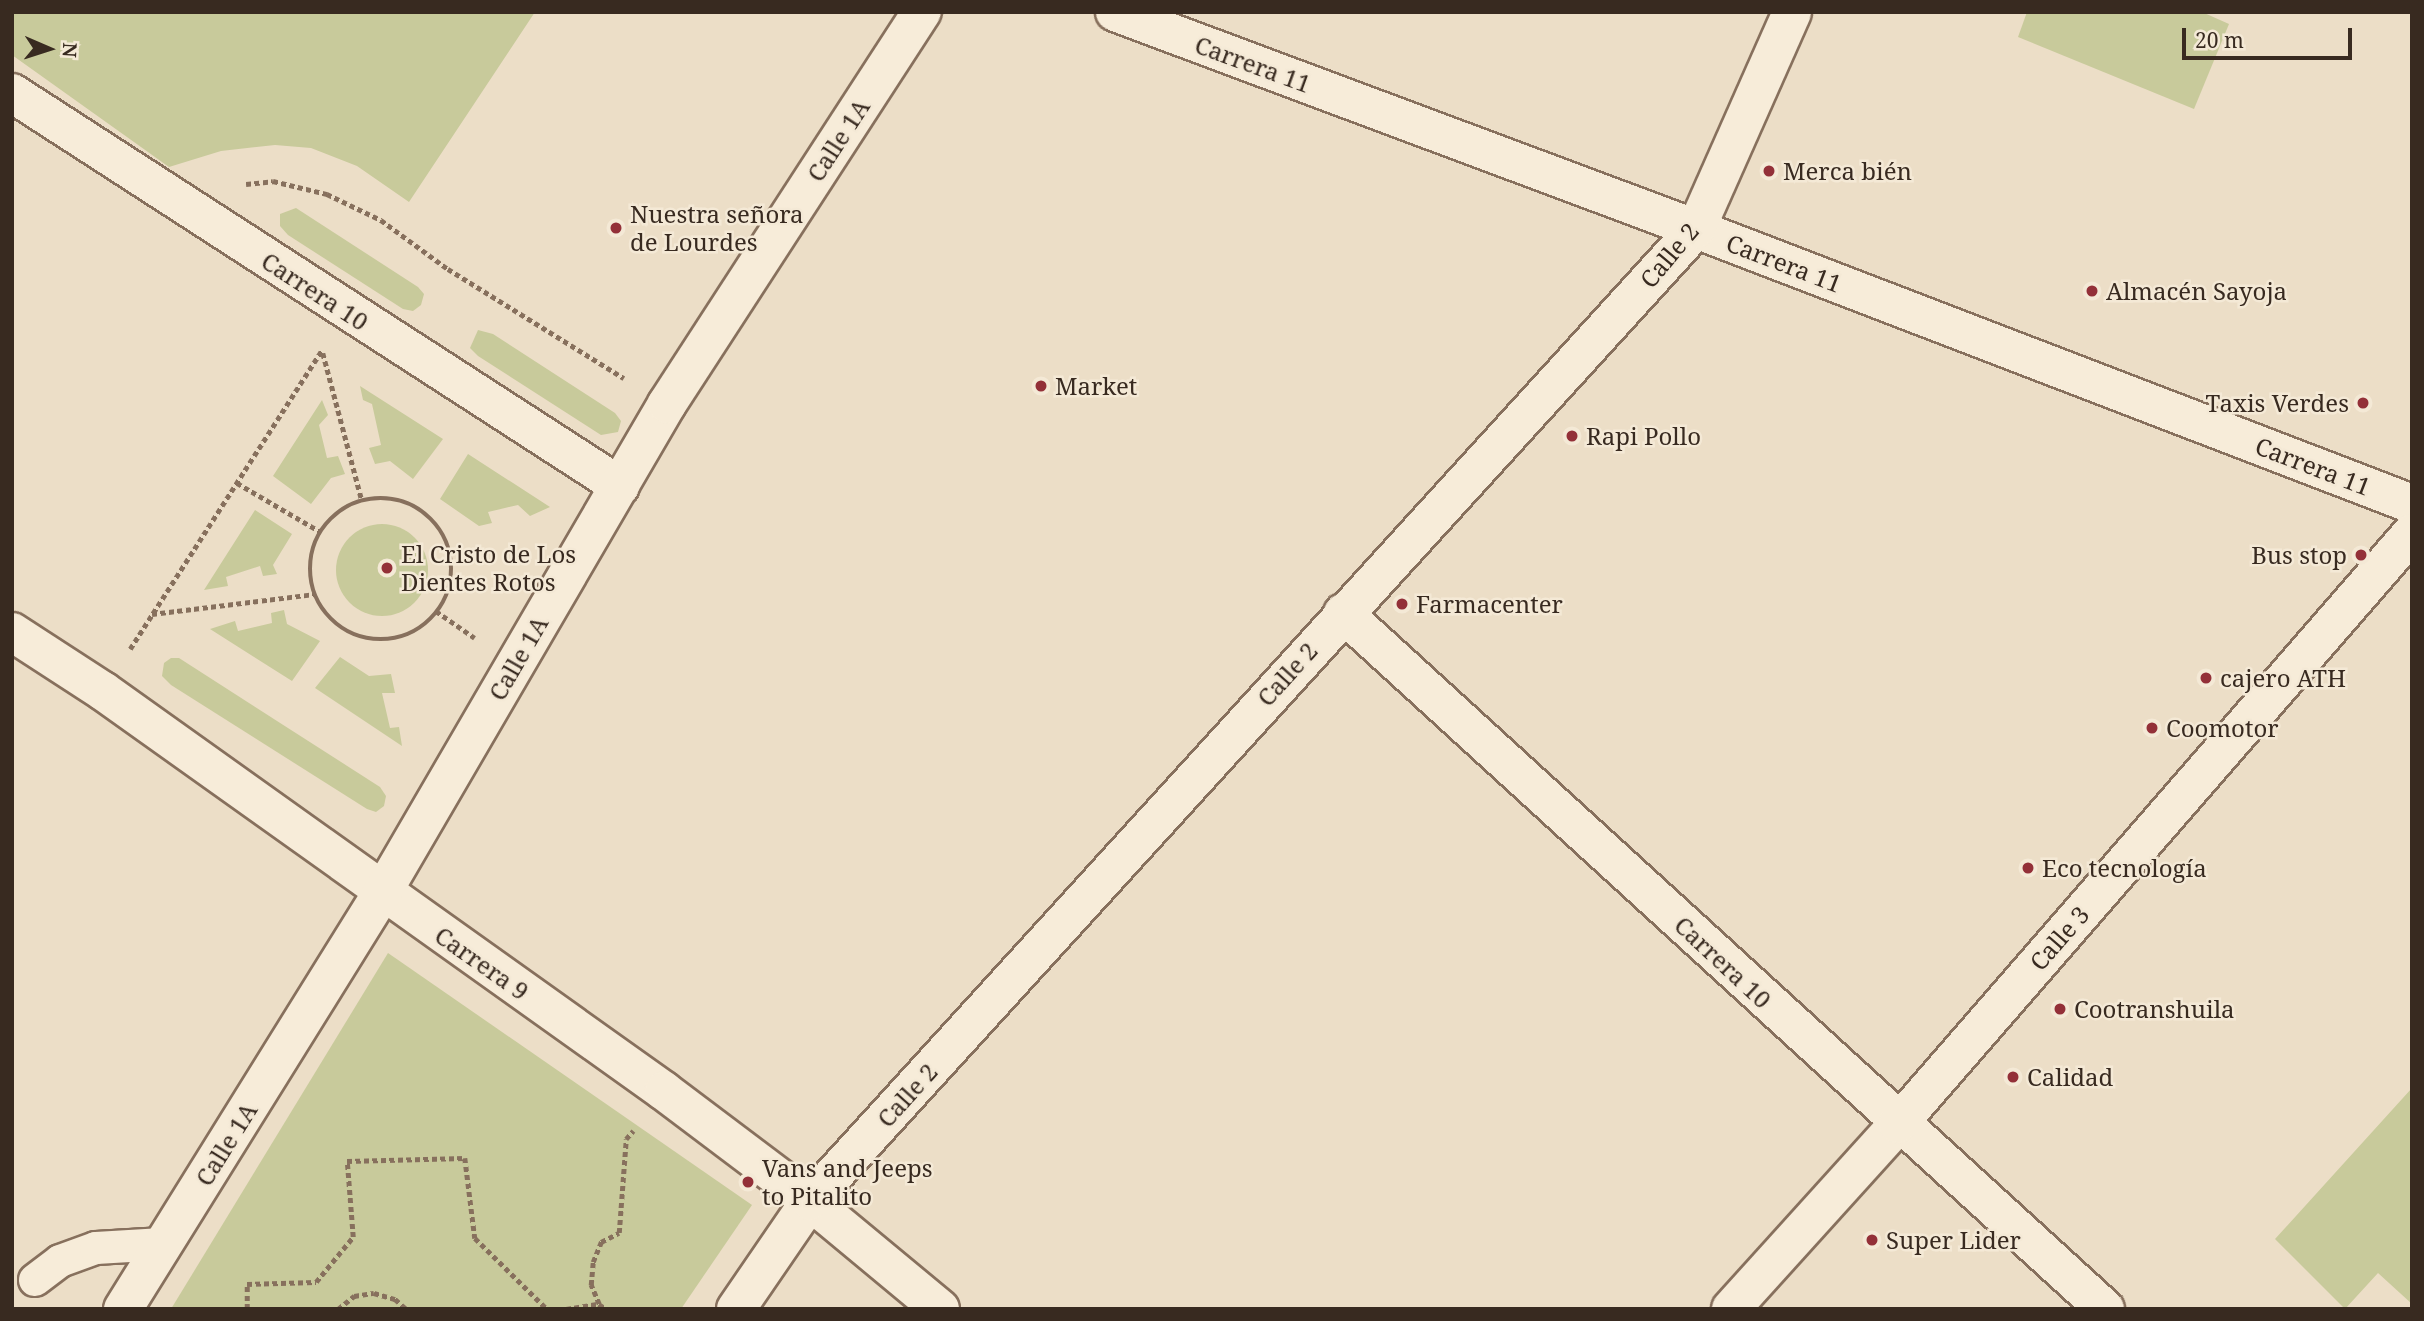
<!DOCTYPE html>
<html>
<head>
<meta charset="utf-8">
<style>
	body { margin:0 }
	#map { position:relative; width:2424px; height:1321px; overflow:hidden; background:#ecdec7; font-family:"Noto Serif",serif }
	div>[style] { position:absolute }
	.green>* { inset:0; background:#c8ca9b }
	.round { border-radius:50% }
	.path>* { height:4.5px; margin-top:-2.25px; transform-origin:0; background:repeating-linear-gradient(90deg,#87705d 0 5px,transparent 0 8.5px) }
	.path>.ring { margin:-2.25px; padding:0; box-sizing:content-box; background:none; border:4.5px solid #87705d; border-radius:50% }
	.roads { filter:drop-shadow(2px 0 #87705d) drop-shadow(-2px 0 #87705d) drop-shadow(0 2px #87705d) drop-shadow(0 -2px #87705d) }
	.service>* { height:32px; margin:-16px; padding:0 16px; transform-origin:16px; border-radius:16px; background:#f7ecd9 }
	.minor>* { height:38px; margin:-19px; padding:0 19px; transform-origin:19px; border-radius:19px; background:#f7ecd9 }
	.secondary>* { height:38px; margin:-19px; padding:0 19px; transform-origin:19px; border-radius:19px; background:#f7ecd9 }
	.dots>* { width:19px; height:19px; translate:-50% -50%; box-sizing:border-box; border:4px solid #f4e9d6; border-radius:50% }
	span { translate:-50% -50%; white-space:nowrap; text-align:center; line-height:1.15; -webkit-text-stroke:5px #f4e9d6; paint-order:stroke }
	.street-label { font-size:24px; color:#382a20 }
	.poi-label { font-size:24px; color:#382a20 }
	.left { translate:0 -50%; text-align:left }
	.right { translate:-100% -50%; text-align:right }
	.frame { position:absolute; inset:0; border:14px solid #382a20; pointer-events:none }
	.north { position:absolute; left:14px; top:14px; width:70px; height:70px; -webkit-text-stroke:5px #f4e9d6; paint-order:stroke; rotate:93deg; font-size:19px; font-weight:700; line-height:28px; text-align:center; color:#382a20 }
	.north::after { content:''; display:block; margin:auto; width:24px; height:32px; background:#382a20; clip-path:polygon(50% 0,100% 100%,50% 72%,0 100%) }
	.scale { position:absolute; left:2182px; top:28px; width:170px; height:32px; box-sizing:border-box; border:4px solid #382a20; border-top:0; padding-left:9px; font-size:21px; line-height:24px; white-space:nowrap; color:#382a20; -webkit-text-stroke:5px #f4e9d6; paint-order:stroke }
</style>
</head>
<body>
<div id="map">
	<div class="green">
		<div style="clip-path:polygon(12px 12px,535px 12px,409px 202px,357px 166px,311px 148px,275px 145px,221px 151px,169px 167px,12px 55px)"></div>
		<div style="clip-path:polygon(2027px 12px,2202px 12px,2229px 24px,2194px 109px,2018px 37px)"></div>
		<div style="clip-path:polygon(296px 208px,418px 287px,424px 294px,421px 305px,413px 311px,403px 309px,288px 235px,280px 226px,280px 214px)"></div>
		<div style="clip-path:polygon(478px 330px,493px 334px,615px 413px,621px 421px,618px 432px,601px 435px,478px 356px,470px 348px)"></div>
		<div style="clip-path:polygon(360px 386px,443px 439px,413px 479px,390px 461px,375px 464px,369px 448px,381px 445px,372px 404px,363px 400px)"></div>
		<div style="clip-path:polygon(322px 400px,328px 415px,319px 425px,327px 458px,338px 456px,345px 474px,331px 478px,311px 504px,273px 476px)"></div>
		<div style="clip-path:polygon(468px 454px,550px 507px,530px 516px,518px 505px,488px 512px,492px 523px,479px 526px,440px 499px)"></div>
		<div style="clip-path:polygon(255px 510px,292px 534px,273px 565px,277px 574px,263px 576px,260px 566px,226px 577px,228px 586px,204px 590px)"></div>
		<div class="round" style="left:336px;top:524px;width:92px;height:92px"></div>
		<div style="clip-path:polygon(284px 610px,287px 624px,320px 641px,292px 681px,210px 629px,235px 621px,238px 631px,272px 623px,271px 613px)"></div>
		<div style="clip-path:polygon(340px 657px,369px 676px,391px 674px,395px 693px,382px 693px,390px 728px,399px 727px,402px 746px,315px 688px)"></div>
		<div style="clip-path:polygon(171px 658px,179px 658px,380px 787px,386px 796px,384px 806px,376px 812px,367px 809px,171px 685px,162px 676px,164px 663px)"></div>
		<div style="clip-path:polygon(388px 953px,752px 1205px,681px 1309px,171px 1309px)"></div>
		<div style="clip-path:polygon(2412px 1088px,2412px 1304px,2378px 1273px,2345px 1309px,2275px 1239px)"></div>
	</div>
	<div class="path">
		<div style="left:246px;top:184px;width:27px;rotate:-6deg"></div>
		<div style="left:273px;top:181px;width:56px;rotate:13.5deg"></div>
		<div style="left:327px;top:194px;width:60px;rotate:25.7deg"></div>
		<div style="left:381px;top:220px;width:83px;rotate:36.2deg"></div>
		<div style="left:448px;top:269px;width:207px;rotate:31.8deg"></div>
		<div style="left:323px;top:353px;width:153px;rotate:75.2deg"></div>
		<div style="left:237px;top:483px;width:97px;rotate:30.3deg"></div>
		<div class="ring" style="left:310px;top:498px;width:137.5px;height:137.5px"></div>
		<div style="left:436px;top:611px;width:47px;rotate:34.7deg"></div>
		<div style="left:152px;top:614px;width:163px;rotate:-7deg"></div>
		<div style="left:130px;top:649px;width:355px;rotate:-57.3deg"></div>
		<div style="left:599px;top:1304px;width:21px;rotate:-113deg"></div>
		<div style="left:591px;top:1285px;width:23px;rotate:-85deg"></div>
		<div style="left:593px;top:1262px;width:22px;rotate:-68deg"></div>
		<div style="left:601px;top:1242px;width:20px;rotate:-27deg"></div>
		<div style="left:619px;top:1233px;width:94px;rotate:-85.7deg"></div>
		<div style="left:626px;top:1139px;width:11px;rotate:-49deg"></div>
		<div style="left:247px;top:1309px;width:25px;rotate:-90deg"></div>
		<div style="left:247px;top:1284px;width:69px;rotate:-1.7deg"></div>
		<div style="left:316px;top:1282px;width:58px;rotate:-50.6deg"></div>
		<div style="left:353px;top:1237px;width:76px;rotate:-94.5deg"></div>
		<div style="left:347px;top:1161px;width:118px;rotate:-1.5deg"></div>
		<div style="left:465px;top:1158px;width:81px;rotate:82.9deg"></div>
		<div style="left:475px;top:1238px;width:101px;rotate:44.6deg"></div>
		<div style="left:338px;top:1309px;width:21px;rotate:-39deg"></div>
		<div style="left:354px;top:1296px;width:20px;rotate:-9deg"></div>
		<div style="left:374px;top:1293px;width:22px;rotate:16deg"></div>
		<div style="left:395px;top:1299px;width:15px;rotate:42deg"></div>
		<div style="left:566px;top:1309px;width:33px;rotate:-9deg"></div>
		<div style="left:599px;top:1304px;width:9px;rotate:36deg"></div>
	</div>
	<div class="roads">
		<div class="service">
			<div style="left:35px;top:1280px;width:31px;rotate:-37deg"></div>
			<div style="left:60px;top:1261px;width:38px;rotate:-20deg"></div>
			<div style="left:96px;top:1248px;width:67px;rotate:-3.4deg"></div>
		</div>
		<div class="minor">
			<div style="left:1115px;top:12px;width:620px;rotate:20.48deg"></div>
			<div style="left:1696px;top:229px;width:767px;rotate:21.01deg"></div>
			<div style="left:12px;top:93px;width:724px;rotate:32.88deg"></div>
			<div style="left:1343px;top:613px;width:1032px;rotate:42.41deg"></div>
			<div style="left:12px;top:632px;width:108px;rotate:33deg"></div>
			<div style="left:103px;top:691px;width:689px;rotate:35.49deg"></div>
			<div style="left:664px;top:1091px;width:183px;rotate:37deg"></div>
			<div style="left:810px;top:1201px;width:169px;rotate:39.7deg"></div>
			<div style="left:123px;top:1309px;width:490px;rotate:-58.1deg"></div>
			<div style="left:382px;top:893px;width:566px;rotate:-59.77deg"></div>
			<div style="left:667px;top:404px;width:468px;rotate:-57deg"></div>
			<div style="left:736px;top:1309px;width:131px;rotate:-55.6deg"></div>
			<div style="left:810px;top:1201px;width:1315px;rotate:-47.65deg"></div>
			<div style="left:1696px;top:229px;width:237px;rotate:-66.1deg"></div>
		</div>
		<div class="secondary">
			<div style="left:1731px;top:1309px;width:249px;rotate:-47.9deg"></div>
			<div style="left:1898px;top:1124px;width:783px;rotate:-48.99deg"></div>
		</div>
	</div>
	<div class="dots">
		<div style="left:1769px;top:171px;background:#933038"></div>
		<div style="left:616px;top:228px;background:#933038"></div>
		<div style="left:2092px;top:291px;background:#933038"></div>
		<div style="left:1041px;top:386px;background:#933038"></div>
		<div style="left:2363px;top:403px;background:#933038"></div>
		<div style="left:1572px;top:436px;background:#933038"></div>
		<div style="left:2361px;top:555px;background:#933038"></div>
		<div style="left:387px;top:568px;background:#933038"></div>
		<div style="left:1402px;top:604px;background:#933038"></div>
		<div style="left:2206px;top:678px;background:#933038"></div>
		<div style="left:2152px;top:728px;background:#933038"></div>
		<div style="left:2028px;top:868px;background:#933038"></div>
		<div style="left:2060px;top:1009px;background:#933038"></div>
		<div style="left:2013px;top:1077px;background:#933038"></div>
		<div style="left:748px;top:1182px;background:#933038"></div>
		<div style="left:1872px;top:1240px;background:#933038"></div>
	</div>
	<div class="street-label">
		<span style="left:1253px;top:64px;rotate:20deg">Carrera 11</span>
		<span style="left:838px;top:140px;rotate:-57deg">Calle 1A</span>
		<span style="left:1669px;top:255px;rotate:-50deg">Calle 2</span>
		<span style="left:1784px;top:263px;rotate:21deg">Carrera 11</span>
		<span style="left:315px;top:291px;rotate:33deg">Carrera 10</span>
		<span style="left:2313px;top:466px;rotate:21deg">Carrera 11</span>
		<span style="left:518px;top:658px;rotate:-60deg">Calle 1A</span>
		<span style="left:1287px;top:674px;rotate:-48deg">Calle 2</span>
		<span style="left:2059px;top:938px;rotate:-49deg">Calle 3</span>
		<span style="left:1723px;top:962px;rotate:43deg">Carrera 10</span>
		<span style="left:482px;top:963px;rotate:35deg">Carrera 9</span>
		<span style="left:907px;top:1095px;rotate:-48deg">Calle 2</span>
		<span style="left:226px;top:1144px;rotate:-58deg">Calle 1A</span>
	</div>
	<div class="poi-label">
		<span class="left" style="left:1783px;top:171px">Merca bién</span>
		<span class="left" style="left:630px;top:228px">Nuestra señora<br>de Lourdes</span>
		<span class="left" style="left:2106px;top:291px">Almacén Sayoja</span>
		<span class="left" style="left:1055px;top:386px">Market</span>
		<span class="right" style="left:2349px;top:403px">Taxis Verdes</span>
		<span class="left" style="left:1586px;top:436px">Rapi Pollo</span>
		<span class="left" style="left:401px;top:568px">El Cristo de Los<br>Dientes Rotos</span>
		<span class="right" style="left:2347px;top:555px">Bus stop</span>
		<span class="left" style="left:1416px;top:604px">Farmacenter</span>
		<span class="left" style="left:2220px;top:678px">cajero ATH</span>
		<span class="left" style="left:2166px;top:728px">Coomotor</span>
		<span class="left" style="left:2042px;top:868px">Eco tecnología</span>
		<span class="left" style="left:2074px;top:1009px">Cootranshuila</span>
		<span class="left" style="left:2027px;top:1077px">Calidad</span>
		<span class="left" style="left:762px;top:1182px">Vans and Jeeps<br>to Pitalito</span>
		<span class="left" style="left:1886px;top:1240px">Super Lider</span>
	</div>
	<div class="frame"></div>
	<div class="north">N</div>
	<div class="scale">20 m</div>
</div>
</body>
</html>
